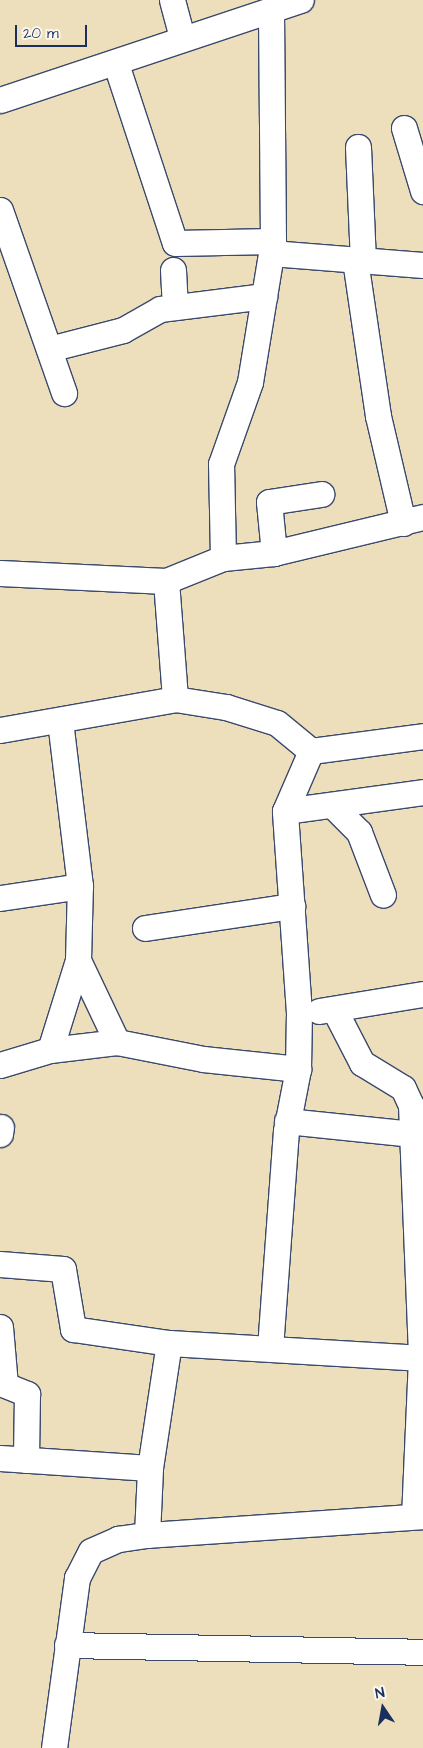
<!DOCTYPE html>
<html>
<head>
<meta charset="utf-8">
<style>
	body { margin:0 }
	#map { position:relative; width:423px; height:1748px; overflow:hidden; background:#eddfbc; font-family:"Architects Daughter",sans-serif }
	div>[style] { position:absolute }
	.roads { filter:drop-shadow(1px 0 #3a496c) drop-shadow(-1px 0 #3a496c) drop-shadow(0 1px #3a496c) drop-shadow(0 -1px #3a496c) }
	.street>* { height:25px; margin:-12.5px; padding:0 12.5px; transform-origin:12.5px; border-radius:12.5px; background:#fff }
	span { translate:-50% -50%; white-space:nowrap; text-align:center; line-height:1.15; -webkit-text-stroke:4px #fbf7ec; paint-order:stroke }
	.north { position:absolute; left:358px; top:1683px; width:50px; height:50px; -webkit-text-stroke:4px #fbf7ec; paint-order:stroke; rotate:348deg; font-size:14px; font-weight:700; line-height:20px; text-align:center; color:#1b2f5e }
	.north::after { content:''; display:block; margin:auto; width:18px; height:22px; background:#1b2f5e; clip-path:polygon(50% 0,100% 100%,50% 72%,0 100%) }
	.scale { position:absolute; left:15px; top:25px; width:72px; height:22px; box-sizing:border-box; border:2px solid #1b2f5e; border-top:0; padding-left:6px; font-size:15px; line-height:18px; white-space:nowrap; color:#1b2f5e; -webkit-text-stroke:4px #fbf7ec; paint-order:stroke }
</style>
</head>
<body>
<div id="map">
	<div class="roads">
		<div class="street">
			<div style="left:172px;top:0;width:38px;rotate:75deg"></div>
			<div style="left:116px;top:64px;width:188px;rotate:71.8deg"></div>
			<div style="left:175px;top:243px;width:98px;rotate:-1.2deg"></div>
			<div style="left:0;top:100px;width:317px;rotate:-18.4deg"></div>
			<div style="left:404px;top:128px;width:66px;rotate:73.2deg"></div>
			<div style="left:358px;top:147px;width:113px;rotate:87.5deg"></div>
			<div style="left:0;top:210px;width:194px;rotate:70.7deg"></div>
			<div style="left:271px;top:253px;width:152px;rotate:4.5deg"></div>
			<div style="left:355px;top:260px;width:158px;rotate:81.6deg"></div>
			<div style="left:378px;top:416px;width:110px;rotate:76.8deg"></div>
			<div style="left:173px;top:270px;width:37px;rotate:87deg"></div>
			<div style="left:49px;top:349px;width:76px;rotate:-14.4deg"></div>
			<div style="left:123px;top:330px;width:43px;rotate:-29.6deg"></div>
			<div style="left:160px;top:309px;width:105px;rotate:-7.1deg"></div>
			<div style="left:274px;top:553px;width:51px;rotate:-95.6deg"></div>
			<div style="left:269px;top:502px;width:53px;rotate:-8.7deg"></div>
			<div style="left:223px;top:558px;width:94px;rotate:-91.2deg"></div>
			<div style="left:221px;top:464px;width:87px;rotate:-70.5deg"></div>
			<div style="left:250px;top:382px;width:143px;rotate:-80.7deg"></div>
			<div style="left:273px;top:241px;width:231px;rotate:-90.5deg"></div>
			<div style="left:0;top:573px;width:166px;rotate:2.8deg"></div>
			<div style="left:166px;top:581px;width:61px;rotate:-22deg"></div>
			<div style="left:223px;top:558px;width:51px;rotate:-5.6deg"></div>
			<div style="left:274px;top:553px;width:153px;rotate:-13.6deg"></div>
			<div style="left:166px;top:581px;width:118px;rotate:85.6deg"></div>
			<div style="left:0;top:730px;width:178px;rotate:-10deg"></div>
			<div style="left:175px;top:699px;width:52px;rotate:8.9deg"></div>
			<div style="left:226px;top:707px;width:53px;rotate:17.4deg"></div>
			<div style="left:277px;top:723px;width:44px;rotate:39.5deg"></div>
			<div style="left:311px;top:751px;width:113px;rotate:-7.6deg"></div>
			<div style="left:332px;top:805px;width:38px;rotate:45deg"></div>
			<div style="left:359px;top:832px;width:67px;rotate:69.1deg"></div>
			<div style="left:285px;top:811px;width:139px;rotate:-7.8deg"></div>
			<div style="left:0;top:898px;width:81px;rotate:-8.5deg"></div>
			<div style="left:145px;top:928px;width:149px;rotate:-8.5deg"></div>
			<div style="left:78px;top:960px;width:91px;rotate:64.6deg"></div>
			<div style="left:334px;top:1009px;width:61px;rotate:62.6deg"></div>
			<div style="left:362px;top:1063px;width:48px;rotate:31.4deg"></div>
			<div style="left:403px;top:1088px;width:19px;rotate:65deg"></div>
			<div style="left:411px;top:1105px;width:253px;rotate:87.7deg"></div>
			<div style="left:421px;top:1358px;width:158px;rotate:92.5deg"></div>
			<div style="left:319px;top:1011px;width:105px;rotate:-9.3deg"></div>
			<div style="left:50px;top:1050px;width:94px;rotate:-72.7deg"></div>
			<div style="left:78px;top:960px;width:74px;rotate:-88.5deg"></div>
			<div style="left:80px;top:886px;width:166px;rotate:-96.9deg"></div>
			<div style="left:0;top:1065px;width:52px;rotate:-16.7deg"></div>
			<div style="left:50px;top:1050px;width:67px;rotate:-6.8deg"></div>
			<div style="left:117px;top:1042px;width:88px;rotate:11.2deg"></div>
			<div style="left:203px;top:1059px;width:96px;rotate:6deg"></div>
			<div style="left:287px;top:1121px;width:126px;rotate:5.9deg"></div>
			<div style="left:0;top:1134px;width:7px;rotate:-82deg"></div>
			<div style="left:0;top:1264px;width:63px;rotate:4.5deg"></div>
			<div style="left:63px;top:1269px;width:61px;rotate:80.5deg"></div>
			<div style="left:73px;top:1329px;width:97px;rotate:8.3deg"></div>
			<div style="left:169px;top:1343px;width:254px;rotate:3.4deg"></div>
			<div style="left:0;top:1327px;width:58px;rotate:85.1deg"></div>
			<div style="left:5px;top:1385px;width:24px;rotate:22deg"></div>
			<div style="left:27px;top:1394px;width:66px;rotate:90.9deg"></div>
			<div style="left:270px;top:1348px;width:218px;rotate:-85.8deg"></div>
			<div style="left:286px;top:1131px;width:63px;rotate:-79deg"></div>
			<div style="left:298px;top:1069px;width:56px;rotate:-89deg"></div>
			<div style="left:299px;top:1013px;width:202px;rotate:-94deg"></div>
			<div style="left:285px;top:811px;width:65px;rotate:-66.6deg"></div>
			<div style="left:0;top:1458px;width:150px;rotate:3.8deg"></div>
			<div style="left:147px;top:1535px;width:67px;rotate:-87.4deg"></div>
			<div style="left:150px;top:1468px;width:126px;rotate:-81.4deg"></div>
			<div style="left:67px;top:1645px;width:356px;rotate:1.1deg"></div>
			<div style="left:54px;top:1748px;width:172px;rotate:-82.3deg"></div>
			<div style="left:77px;top:1578px;width:30px;rotate:-63deg"></div>
			<div style="left:91px;top:1551px;width:30px;rotate:-24deg"></div>
			<div style="left:118px;top:1539px;width:29px;rotate:-8deg"></div>
			<div style="left:147px;top:1535px;width:277px;rotate:-3.9deg"></div>
		</div>
	</div>
	<div class="north">N</div>
	<div class="scale">20 m</div>
</div>
</body>
</html>
